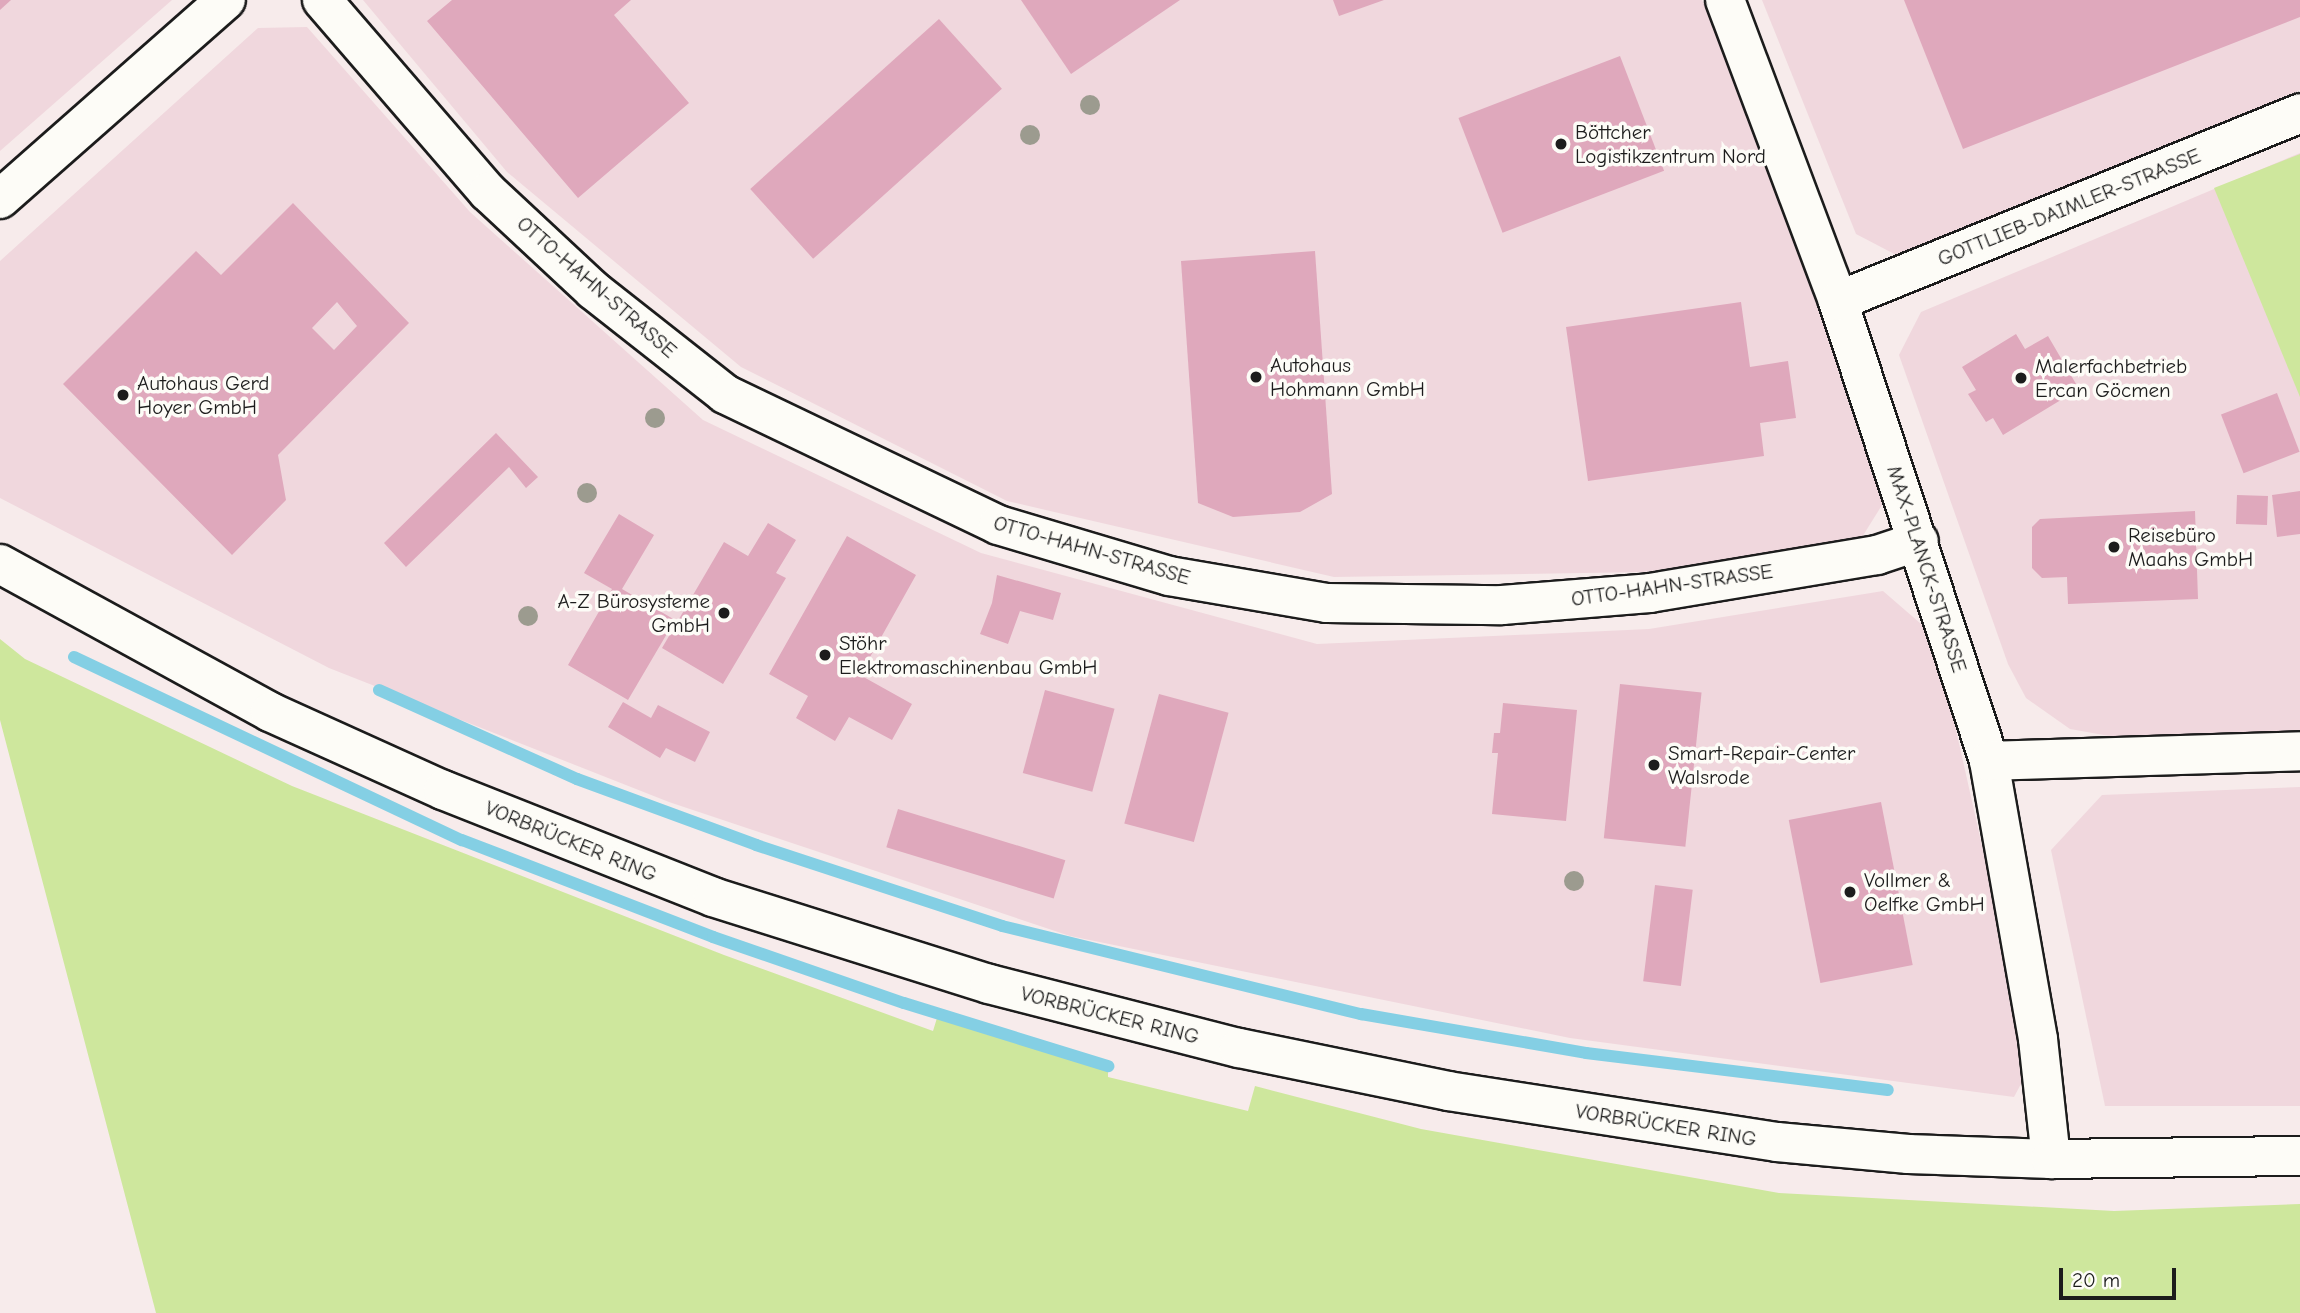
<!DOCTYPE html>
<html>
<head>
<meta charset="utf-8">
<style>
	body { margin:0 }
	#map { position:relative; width:2300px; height:1313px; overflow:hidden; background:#f7ebeb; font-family:"Comic Neue",sans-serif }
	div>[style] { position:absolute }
	.built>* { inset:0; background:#f0d7dd }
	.green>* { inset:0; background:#cee79d }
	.stream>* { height:12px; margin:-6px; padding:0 6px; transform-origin:6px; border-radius:6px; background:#84cfe4 }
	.building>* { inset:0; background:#dfa8bc; transform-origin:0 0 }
	.roads { filter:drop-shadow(2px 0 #1c1c1c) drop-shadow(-2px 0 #1c1c1c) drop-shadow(0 2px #1c1c1c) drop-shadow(0 -2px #1c1c1c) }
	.minor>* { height:38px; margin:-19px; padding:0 19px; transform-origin:19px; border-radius:19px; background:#fdfcf7 }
	.secondary>* { height:38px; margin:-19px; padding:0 19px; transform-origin:19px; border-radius:19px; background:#fdfcf7 }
	.trees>* { width:20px; height:20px; margin:-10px; border-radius:50%; background:#9c9b8f }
	.dots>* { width:19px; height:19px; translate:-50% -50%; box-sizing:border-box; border:4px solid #fdfcf7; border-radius:50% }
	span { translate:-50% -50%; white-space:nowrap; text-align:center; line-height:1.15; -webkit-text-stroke:7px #fdfcf7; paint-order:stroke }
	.poi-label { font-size:21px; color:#1c1c1c }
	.left { translate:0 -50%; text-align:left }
	.right { translate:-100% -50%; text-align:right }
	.street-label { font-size:21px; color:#1c1c1c }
	.scale { position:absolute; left:2059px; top:1268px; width:117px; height:32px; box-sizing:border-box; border:4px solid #1c1c1c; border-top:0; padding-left:9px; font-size:21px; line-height:24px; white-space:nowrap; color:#1c1c1c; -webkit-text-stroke:5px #fdfcf7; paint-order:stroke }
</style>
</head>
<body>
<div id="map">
	<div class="built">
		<div style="clip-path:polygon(0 0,172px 0,0 151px)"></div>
		<div style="clip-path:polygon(363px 0,1702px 0,1714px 24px,1887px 497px,1859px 542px,1643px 572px,1334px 577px,1007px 501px,741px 367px,507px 172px)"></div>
		<div style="clip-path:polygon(1762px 0,2300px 0,2300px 90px,1902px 258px,1856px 234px)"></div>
		<div style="clip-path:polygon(307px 27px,470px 212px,703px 420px,981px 553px,1317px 644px,1649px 629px,1883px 591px,1935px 636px,2031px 1065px,2014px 1097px,1570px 1038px,1070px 936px,669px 802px,329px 668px,0 498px,0 261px,258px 28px)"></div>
		<div style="clip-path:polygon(2300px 153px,2300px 737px,2132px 740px,2070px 729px,2026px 698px,2008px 664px,1899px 355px,1921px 312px)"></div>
		<div style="clip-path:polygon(2300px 787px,2300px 1106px,2105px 1106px,2051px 850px,2102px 795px)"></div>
	</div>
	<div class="green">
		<div style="clip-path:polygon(2300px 154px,2300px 397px,2214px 188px)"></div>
		<div style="clip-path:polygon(0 639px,25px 659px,292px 786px,724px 955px,933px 1031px,937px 1018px,1108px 1068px,1108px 1077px,1248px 1111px,1255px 1086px,1421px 1129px,1779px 1193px,2114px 1211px,2300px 1204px,2300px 1313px,156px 1313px,0 720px)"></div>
	</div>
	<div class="stream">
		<div style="left:74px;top:657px;width:429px;rotate:25.3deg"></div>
		<div style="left:462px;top:840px;width:269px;rotate:21.1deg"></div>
		<div style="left:713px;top:937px;width:202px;rotate:19.1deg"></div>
		<div style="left:904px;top:1003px;width:214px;rotate:17.2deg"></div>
		<div style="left:379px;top:690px;width:217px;rotate:24.2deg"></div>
		<div style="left:577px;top:779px;width:191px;rotate:20.2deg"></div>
		<div style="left:756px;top:845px;width:259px;rotate:18.2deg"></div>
		<div style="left:1002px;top:926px;width:370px;rotate:13.8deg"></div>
		<div style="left:1361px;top:1014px;width:228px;rotate:9.8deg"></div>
		<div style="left:1586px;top:1053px;width:304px;rotate:7deg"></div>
	</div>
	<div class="building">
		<div style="clip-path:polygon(0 0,11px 0,0 10px)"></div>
		<div style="clip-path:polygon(452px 0,631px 0,614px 15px,689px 103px,578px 198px,427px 21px)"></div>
		<div style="clip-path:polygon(1021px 0,1180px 0,1071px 74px)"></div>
		<div style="clip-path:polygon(1333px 0,1384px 0,1339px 16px)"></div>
		<div style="clip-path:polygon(1904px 0,2300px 0,2300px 17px,1963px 149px)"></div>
		<div style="left:939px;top:19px;width:94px;height:254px;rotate:48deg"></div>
		<div style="left:1620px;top:56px;width:123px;height:173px;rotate:69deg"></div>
		<div style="clip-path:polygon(evenodd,293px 203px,409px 323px,278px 455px,286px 500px,232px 555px,63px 384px,196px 251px,221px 275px,293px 203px,337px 302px,357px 326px,334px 350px,312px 328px,337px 302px)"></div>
		<div style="clip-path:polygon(1315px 251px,1332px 494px,1300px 512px,1233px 517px,1198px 503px,1181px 261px)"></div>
		<div style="clip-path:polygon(1741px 302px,1750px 367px,1788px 361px,1796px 418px,1760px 423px,1764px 456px,1588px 481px,1566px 327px)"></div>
		<div style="clip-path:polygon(2016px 334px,2025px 349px,2048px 336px,2079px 389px,2003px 435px,1993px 418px,1986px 422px,1968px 394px,1976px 390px,1962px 367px)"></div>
		<div style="left:2277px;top:393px;width:63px;height:60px;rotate:69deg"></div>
		<div style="clip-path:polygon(496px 433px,538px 477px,526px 488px,509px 467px,406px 567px,384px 543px)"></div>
		<div style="clip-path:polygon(2300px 491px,2300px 534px,2277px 537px,2272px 495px)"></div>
		<div style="left:2237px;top:495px;width:31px;height:29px;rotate:2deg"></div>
		<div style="clip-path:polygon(2195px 511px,2198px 599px,2068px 604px,2067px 577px,2042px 578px,2032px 568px,2032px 527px,2040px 519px)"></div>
		<div style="clip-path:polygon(619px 514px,654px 535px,622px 589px,675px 620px,628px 700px,568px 665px,612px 589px,584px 573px)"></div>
		<div style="clip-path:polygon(768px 523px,796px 540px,776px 573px,786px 578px,723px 684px,662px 648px,724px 542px,748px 556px)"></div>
		<div style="clip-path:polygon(847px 536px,916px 575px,860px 675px,912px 704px,892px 740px,849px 717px,835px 741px,796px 718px,808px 696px,769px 674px)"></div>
		<div style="clip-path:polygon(997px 575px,1061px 593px,1053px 620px,1020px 611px,1008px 644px,980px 634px,992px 603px)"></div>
		<div style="left:1620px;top:684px;width:82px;height:155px;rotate:6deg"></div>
		<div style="left:1045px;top:690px;width:72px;height:86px;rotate:15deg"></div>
		<div style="left:1159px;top:694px;width:72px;height:134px;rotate:15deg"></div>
		<div style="clip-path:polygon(623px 702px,651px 718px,658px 705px,710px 732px,695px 762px,666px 748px,660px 758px,608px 727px)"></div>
		<div style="clip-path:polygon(1503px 703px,1577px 710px,1566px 821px,1492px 814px,1498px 753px,1492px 753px,1494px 733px,1500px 733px)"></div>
		<div style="left:1881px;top:802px;width:166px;height:94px;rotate:79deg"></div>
		<div style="left:898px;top:809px;width:175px;height:40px;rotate:17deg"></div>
		<div style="left:1655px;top:885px;width:38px;height:97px;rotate:7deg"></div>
	</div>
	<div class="roads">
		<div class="minor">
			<div style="left:322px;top:0;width:254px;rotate:49.2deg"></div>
			<div style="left:488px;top:192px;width:144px;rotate:43deg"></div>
			<div style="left:593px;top:290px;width:168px;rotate:38.2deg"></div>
			<div style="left:725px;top:394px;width:303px;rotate:25.6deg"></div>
			<div style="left:998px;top:525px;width:178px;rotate:16.6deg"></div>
			<div style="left:1169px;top:576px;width:160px;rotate:9.7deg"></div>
			<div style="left:1327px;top:603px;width:175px;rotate:0.7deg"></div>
			<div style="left:1502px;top:605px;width:148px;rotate:-4.6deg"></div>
			<div style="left:1650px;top:593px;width:230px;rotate:-9.5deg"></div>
			<div style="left:1877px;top:555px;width:44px;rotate:-18.4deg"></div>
			<div style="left:1725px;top:0;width:322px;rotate:69.4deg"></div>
			<div style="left:1838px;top:301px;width:484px;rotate:71.8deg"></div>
			<div style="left:1989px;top:761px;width:282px;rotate:80deg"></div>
			<div style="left:2038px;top:1039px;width:121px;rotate:83.8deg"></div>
			<div style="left:0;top:199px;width:301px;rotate:-41.4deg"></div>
			<div style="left:1838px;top:301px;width:499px;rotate:-22.1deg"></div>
			<div style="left:1989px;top:761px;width:311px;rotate:-1.8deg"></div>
		</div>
		<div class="secondary">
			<div style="left:0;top:564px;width:308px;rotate:28.7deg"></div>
			<div style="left:270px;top:712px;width:190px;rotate:24.3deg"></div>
			<div style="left:443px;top:790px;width:290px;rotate:21.6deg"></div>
			<div style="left:713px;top:897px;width:289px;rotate:17.5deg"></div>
			<div style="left:989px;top:984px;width:258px;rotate:14.4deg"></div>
			<div style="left:1239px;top:1048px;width:213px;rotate:11.6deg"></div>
			<div style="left:1448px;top:1091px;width:333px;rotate:8.8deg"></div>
			<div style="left:1777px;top:1142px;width:132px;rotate:5.2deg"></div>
			<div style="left:1908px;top:1154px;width:143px;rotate:2deg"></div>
			<div style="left:2051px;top:1159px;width:249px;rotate:-0.7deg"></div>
		</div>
	</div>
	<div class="trees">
		<div style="left:1090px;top:105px"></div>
		<div style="left:1030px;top:135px"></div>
		<div style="left:655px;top:418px"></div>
		<div style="left:587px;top:493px"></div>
		<div style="left:528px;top:616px"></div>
		<div style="left:1574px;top:881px"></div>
	</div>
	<div class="dots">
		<div style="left:1561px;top:144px;background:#1c1c1c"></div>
		<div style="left:1256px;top:377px;background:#1c1c1c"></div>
		<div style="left:2021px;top:378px;background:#1c1c1c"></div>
		<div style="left:123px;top:395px;background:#1c1c1c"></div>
		<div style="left:2114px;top:547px;background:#1c1c1c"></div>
		<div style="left:724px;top:613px;background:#1c1c1c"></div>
		<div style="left:825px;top:655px;background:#1c1c1c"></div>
		<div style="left:1654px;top:765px;background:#1c1c1c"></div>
		<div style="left:1850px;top:892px;background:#1c1c1c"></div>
	</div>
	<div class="poi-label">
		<span class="left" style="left:1575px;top:144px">Böttcher<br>Logistikzentrum Nord</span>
		<span class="left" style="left:1270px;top:377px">Autohaus<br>Hohmann GmbH</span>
		<span class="left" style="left:2035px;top:378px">Malerfachbetrieb<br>Ercan Göcmen</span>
		<span class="left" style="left:137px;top:395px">Autohaus Gerd<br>Hoyer GmbH</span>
		<span class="left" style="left:2128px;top:547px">Reisebüro<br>Maahs GmbH</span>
		<span class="right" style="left:710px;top:613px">A-Z Bürosysteme<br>GmbH</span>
		<span class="left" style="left:839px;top:655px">Stöhr<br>Elektromaschinenbau GmbH</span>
		<span class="left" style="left:1668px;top:765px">Smart-Repair-Center<br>Walsrode</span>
		<span class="left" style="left:1864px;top:892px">Vollmer &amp;<br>Oelfke GmbH</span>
	</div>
	<div class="street-label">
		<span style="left:2069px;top:207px;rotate:-22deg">GOTTLIEB-DAIMLER-STRASSE</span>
		<span style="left:597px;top:287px;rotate:41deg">OTTO-HAHN-STRASSE</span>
		<span style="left:1092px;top:550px;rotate:16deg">OTTO-HAHN-STRASSE</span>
		<span style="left:1927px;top:569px;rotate:72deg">MAX-PLANCK-STRASSE</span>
		<span style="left:1672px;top:585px;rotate:-8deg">OTTO-HAHN-STRASSE</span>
		<span style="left:571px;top:841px;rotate:22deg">VORBRÜCKER RING</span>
		<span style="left:1110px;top:1015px;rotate:14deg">VORBRÜCKER RING</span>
		<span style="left:1666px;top:1125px;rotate:9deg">VORBRÜCKER RING</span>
	</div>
	<div class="scale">20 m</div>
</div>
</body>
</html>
